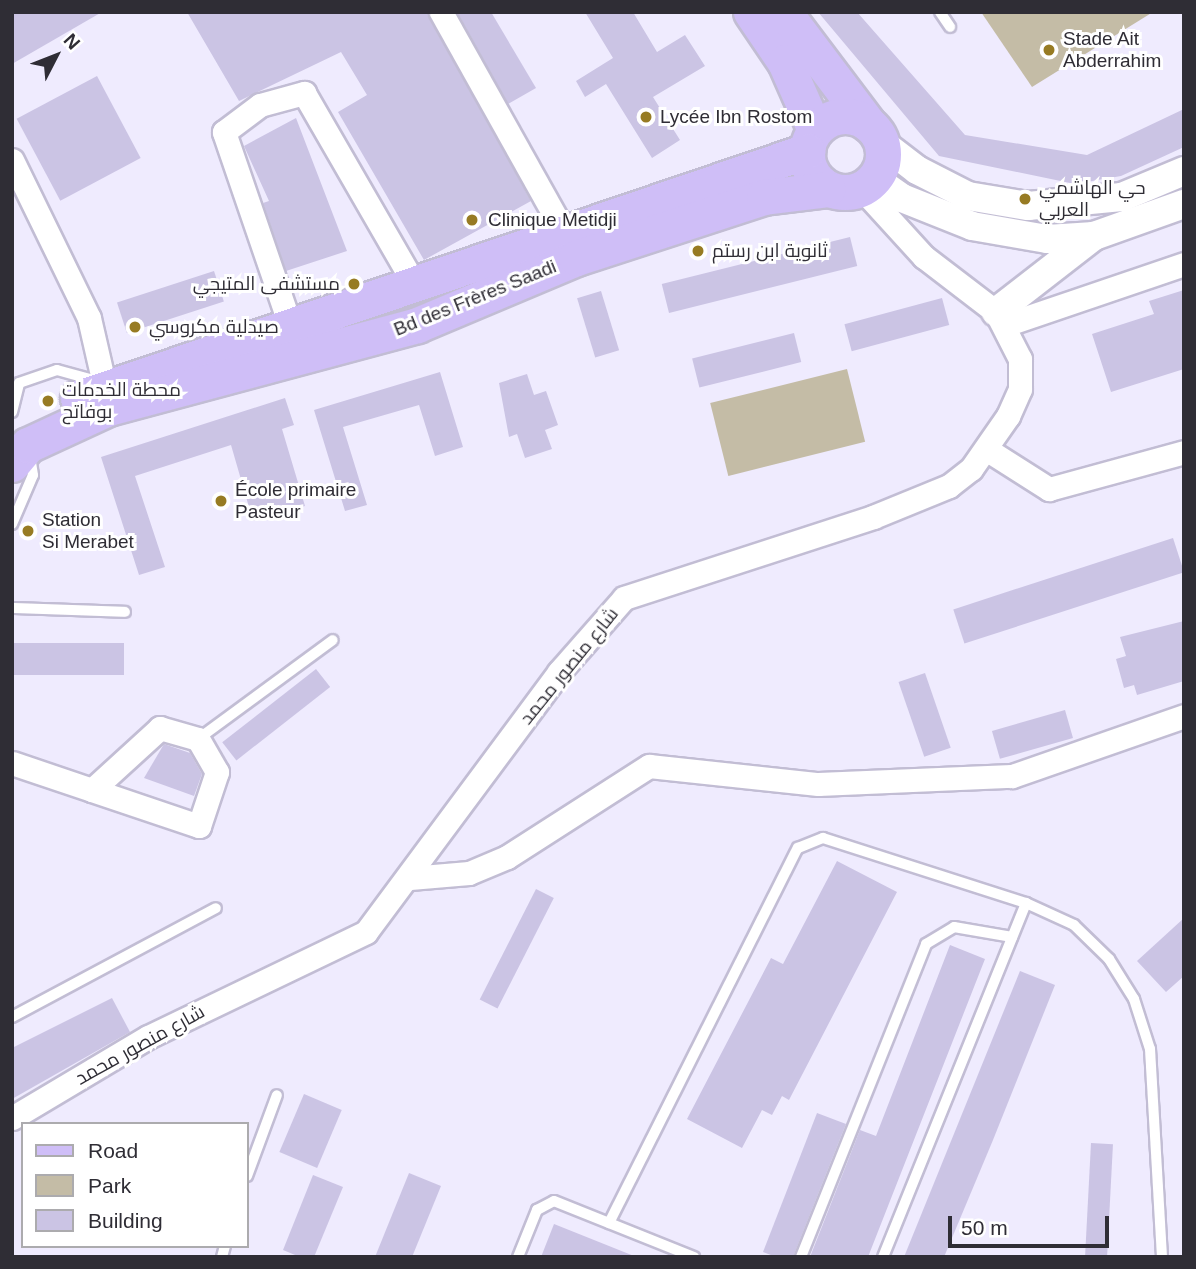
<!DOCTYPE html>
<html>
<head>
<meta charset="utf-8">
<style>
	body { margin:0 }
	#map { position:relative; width:1196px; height:1269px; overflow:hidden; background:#efebfe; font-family:Arial,Cairo,sans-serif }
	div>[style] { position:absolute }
	.green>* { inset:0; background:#c4bca6; transform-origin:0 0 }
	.building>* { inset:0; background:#cbc4e4; transform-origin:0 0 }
	.roads { filter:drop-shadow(2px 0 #c2bdd4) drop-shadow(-2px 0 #c2bdd4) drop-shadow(0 2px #c2bdd4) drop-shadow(0 -2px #c2bdd4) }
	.service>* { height:10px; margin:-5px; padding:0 5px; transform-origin:5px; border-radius:5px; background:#fff }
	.minor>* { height:23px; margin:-11.5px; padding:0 11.5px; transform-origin:11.5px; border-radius:11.5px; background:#fff }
	.tertiary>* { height:28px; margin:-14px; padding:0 14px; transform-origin:14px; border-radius:14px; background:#fff }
	.primary>* { height:35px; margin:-17.5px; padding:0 17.5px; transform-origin:17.5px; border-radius:17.5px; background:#cfbef7 }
	.primary>.ring { margin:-17.5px; padding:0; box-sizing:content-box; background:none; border:35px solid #cfbef7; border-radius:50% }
	.dots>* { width:19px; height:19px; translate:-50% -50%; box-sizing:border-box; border:4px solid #fff; border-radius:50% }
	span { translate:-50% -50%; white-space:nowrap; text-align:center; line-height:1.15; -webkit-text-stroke:6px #fff; paint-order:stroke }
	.poi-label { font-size:19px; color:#2f2d35 }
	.left { translate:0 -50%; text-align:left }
	.right { translate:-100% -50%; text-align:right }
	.street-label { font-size:19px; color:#2f2d35 }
	.frame { position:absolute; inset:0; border:14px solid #2f2d35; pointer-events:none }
	.legend { position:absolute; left:21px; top:1122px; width:228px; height:126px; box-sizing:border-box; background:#fff; border:2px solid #acabae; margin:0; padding:9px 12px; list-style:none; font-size:21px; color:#2f2d35 }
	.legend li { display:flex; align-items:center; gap:14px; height:35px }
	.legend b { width:35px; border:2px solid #acabae }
	.north { position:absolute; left:21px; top:21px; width:70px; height:70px; -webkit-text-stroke:5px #fff; paint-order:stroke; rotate:48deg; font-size:19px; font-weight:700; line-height:28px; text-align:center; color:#2f2d35 }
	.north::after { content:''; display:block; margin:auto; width:24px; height:32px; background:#2f2d35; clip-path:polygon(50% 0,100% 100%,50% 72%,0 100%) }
	.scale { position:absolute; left:948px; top:1216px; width:161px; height:32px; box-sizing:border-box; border:4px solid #2f2d35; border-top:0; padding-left:9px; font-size:21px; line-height:24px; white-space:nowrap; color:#2f2d35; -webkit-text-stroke:5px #fff; paint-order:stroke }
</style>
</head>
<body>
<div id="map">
	<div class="green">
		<div style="clip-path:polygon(981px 12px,1153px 12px,1032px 87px)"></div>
		<div style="left:847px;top:369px;width:75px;height:141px;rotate:76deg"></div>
	</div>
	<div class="building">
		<div style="clip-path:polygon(12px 12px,102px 12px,12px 64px)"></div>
		<div style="clip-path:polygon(187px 12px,427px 12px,531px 201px,424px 260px,338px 112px,367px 95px,341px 52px,239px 101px)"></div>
		<div style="clip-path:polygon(457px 12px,491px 12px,536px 88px,508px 104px)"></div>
		<div style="clip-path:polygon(585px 12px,633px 12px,657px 52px,685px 35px,705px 66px,653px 97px,680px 140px,652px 158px,606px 84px,585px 97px,576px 81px,613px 58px)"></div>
		<div style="clip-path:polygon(818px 12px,857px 12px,965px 135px,1087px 155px,1184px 109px,1184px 147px,1121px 176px,1075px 184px,939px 156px)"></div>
		<div style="left:97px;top:76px;width:93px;height:91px;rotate:62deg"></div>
		<div style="clip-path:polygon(296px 118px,347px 251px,286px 271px,263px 203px,269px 201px,244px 146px)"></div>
		<div style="left:850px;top:237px;width:30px;height:194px;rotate:76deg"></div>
		<div style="left:214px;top:271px;width:32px;height:102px;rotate:72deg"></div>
		<div style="clip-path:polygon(1184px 290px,1184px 369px,1111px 392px,1092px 334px,1154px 314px,1149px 301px)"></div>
		<div style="left:601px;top:291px;width:62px;height:25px;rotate:73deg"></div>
		<div style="left:942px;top:298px;width:28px;height:101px;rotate:75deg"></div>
		<div style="left:794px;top:333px;width:30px;height:105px;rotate:76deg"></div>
		<div style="clip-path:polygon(440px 372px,463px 447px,435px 456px,419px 405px,343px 427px,367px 505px,345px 511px,314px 410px)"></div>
		<div style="clip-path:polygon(527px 374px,534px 395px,546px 391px,558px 425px,545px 430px,552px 449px,525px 458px,517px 434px,509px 437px,499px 383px)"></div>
		<div style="clip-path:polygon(285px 398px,294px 425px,282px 429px,305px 506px,253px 521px,231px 445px,135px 476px,165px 567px,139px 575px,101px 457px)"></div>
		<div style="left:1173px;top:538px;width:36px;height:231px;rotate:72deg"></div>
		<div style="clip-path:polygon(1184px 621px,1184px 681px,1137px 695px,1134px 685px,1124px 688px,1116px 659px,1126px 656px,1120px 637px)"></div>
		<div style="left:124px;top:643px;width:32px;height:112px;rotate:90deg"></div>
		<div style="left:316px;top:669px;width:23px;height:119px;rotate:52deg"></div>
		<div style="left:925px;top:673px;width:79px;height:28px;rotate:71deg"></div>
		<div style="left:1065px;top:710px;width:29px;height:76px;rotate:74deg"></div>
		<div style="clip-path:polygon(164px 744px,190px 753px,202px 774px,194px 796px,144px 778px)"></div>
		<div style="clip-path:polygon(837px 861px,897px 892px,789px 1100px,782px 1096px,772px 1115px,762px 1110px,742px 1148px,687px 1119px,771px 958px,783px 964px)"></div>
		<div style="left:536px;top:889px;width:20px;height:124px;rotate:27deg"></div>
		<div style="clip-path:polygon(1184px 918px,1184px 976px,1166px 992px,1137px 961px)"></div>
		<div style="clip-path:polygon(950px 945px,985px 959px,868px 1257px,810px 1257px,860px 1130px,876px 1136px)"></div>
		<div style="clip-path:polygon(1020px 971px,1055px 985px,993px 1140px,944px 1257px,904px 1257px)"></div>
		<div style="clip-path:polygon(112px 998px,130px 1032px,12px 1099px,12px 1048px)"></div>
		<div style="left:304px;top:1094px;width:41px;height:63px;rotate:23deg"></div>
		<div style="clip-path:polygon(817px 1113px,846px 1124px,793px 1257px,776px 1257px,763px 1252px)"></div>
		<div style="left:1091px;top:1143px;width:22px;height:114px;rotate:3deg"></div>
		<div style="clip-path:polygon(409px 1173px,441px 1186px,412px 1257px,375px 1257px)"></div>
		<div style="clip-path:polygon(313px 1175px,343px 1187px,314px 1257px,300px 1257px,283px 1250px)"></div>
		<div style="clip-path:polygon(554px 1224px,634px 1256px,634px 1257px,541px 1257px)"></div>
	</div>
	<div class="roads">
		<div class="service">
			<div style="left:940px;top:12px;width:18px;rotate:56deg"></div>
			<div style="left:12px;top:412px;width:30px;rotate:-76deg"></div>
			<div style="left:19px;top:383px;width:40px;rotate:-18.9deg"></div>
			<div style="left:57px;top:370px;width:41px;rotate:15.4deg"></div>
			<div style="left:12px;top:524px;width:53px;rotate:-66.8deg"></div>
			<div style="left:33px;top:475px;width:19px;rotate:-99deg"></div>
			<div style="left:12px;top:608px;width:113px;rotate:2deg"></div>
			<div style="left:198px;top:739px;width:167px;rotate:-36.3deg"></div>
			<div style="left:12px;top:1017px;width:231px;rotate:-28.1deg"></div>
			<div style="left:247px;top:1176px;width:86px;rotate:-69.7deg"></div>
			<div style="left:609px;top:1223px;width:420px;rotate:-63.3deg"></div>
			<div style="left:798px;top:848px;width:27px;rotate:-22deg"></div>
			<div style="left:823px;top:838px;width:213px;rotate:17.8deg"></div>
			<div style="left:1026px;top:903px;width:53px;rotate:24.6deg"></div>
			<div style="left:1074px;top:925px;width:49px;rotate:44.2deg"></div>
			<div style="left:1109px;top:959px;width:47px;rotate:58deg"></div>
			<div style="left:1134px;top:999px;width:52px;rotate:72.3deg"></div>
			<div style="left:1150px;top:1049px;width:208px;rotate:86.7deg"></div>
			<div style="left:222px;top:1257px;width:11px;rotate:-75deg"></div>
			<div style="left:518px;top:1257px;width:51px;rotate:-68deg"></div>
			<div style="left:537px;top:1210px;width:19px;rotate:-28deg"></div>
			<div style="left:554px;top:1201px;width:151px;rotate:21.8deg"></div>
			<div style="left:801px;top:1257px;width:337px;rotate:-68.2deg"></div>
			<div style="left:926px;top:944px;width:33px;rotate:-31deg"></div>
			<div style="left:954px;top:927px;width:59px;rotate:9.8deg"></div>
			<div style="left:883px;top:1257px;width:382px;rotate:-68deg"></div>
		</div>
		<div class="minor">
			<div style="left:441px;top:12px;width:267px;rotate:60.8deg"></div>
			<div style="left:12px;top:160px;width:176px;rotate:64deg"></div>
			<div style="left:89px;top:318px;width:85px;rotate:77.1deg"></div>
			<div style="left:290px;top:325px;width:204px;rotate:-108.9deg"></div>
			<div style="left:224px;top:132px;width:45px;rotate:-36.9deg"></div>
			<div style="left:260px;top:105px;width:46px;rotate:-15.3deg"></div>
			<div style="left:304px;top:93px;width:222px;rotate:60deg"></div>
			<div style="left:1005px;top:325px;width:189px;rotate:-18.8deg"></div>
			<div style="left:986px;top:449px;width:75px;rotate:32.4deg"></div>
			<div style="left:1049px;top:489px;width:140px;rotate:-15.3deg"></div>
			<div style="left:12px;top:763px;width:84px;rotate:18.6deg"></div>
			<div style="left:92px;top:790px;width:113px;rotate:18.6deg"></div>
			<div style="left:199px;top:826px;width:57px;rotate:-71.6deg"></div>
			<div style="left:217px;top:772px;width:38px;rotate:-120deg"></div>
			<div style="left:198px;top:739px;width:40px;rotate:-164deg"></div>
			<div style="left:160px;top:728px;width:92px;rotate:137.6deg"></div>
			<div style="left:410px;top:878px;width:59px;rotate:-4.8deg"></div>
			<div style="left:469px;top:873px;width:41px;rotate:-22.8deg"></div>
			<div style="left:507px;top:857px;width:169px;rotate:-32.7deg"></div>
			<div style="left:649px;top:766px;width:170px;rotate:6.1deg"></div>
			<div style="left:818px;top:784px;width:194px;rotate:-2.4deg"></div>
			<div style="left:1012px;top:776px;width:182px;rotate:-19.2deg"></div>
			<div style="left:12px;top:1118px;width:158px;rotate:-30.8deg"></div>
			<div style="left:148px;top:1037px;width:242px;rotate:-25.7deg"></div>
			<div style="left:366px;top:932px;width:324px;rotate:-53.4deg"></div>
			<div style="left:559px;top:672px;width:98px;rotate:-48.7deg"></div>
			<div style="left:624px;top:598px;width:262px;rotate:-18deg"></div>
			<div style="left:873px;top:517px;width:82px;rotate:-22.2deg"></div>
			<div style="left:949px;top:486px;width:28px;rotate:-38deg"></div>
			<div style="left:971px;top:469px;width:65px;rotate:-55.1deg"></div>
			<div style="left:1008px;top:416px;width:30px;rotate:-66deg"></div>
			<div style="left:1020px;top:389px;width:30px;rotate:-90deg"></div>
			<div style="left:1020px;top:359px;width:53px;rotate:-117.1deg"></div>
			<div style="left:996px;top:312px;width:91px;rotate:-142.6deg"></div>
			<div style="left:924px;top:257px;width:92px;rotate:-132.4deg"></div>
		</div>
		<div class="tertiary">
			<div style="left:882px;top:143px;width:44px;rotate:37.6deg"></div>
			<div style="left:917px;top:170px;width:57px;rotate:27deg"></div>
			<div style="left:968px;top:196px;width:61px;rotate:9.5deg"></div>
			<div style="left:1028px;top:206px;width:94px;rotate:-5.5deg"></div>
			<div style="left:1122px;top:197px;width:67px;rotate:-22.8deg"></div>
			<div style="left:875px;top:179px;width:33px;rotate:35deg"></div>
			<div style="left:902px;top:198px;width:75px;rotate:21.8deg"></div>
			<div style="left:972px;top:226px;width:76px;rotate:9.8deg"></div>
			<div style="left:1047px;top:239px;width:47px;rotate:-3.7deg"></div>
			<div style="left:1094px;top:236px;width:96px;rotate:-19.6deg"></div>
			<div style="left:996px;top:312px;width:124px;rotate:-37.8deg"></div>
		</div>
		<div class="primary">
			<div style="left:751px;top:12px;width:60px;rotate:55.8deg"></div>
			<div style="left:785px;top:62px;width:74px;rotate:66.2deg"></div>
			<div style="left:784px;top:12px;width:141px;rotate:53deg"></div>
			<div class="ring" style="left:807px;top:116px;width:41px;height:41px"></div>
			<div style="left:78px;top:398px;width:770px;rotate:-18.72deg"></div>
			<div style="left:12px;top:464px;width:25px;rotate:-50deg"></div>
			<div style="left:28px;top:445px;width:88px;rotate:-24.8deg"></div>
			<div style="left:108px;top:408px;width:320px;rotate:-15deg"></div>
			<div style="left:417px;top:325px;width:173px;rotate:-22.8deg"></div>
			<div style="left:576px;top:258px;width:198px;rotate:-18deg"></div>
			<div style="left:764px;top:197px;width:64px;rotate:-7.1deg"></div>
		</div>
	</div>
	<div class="dots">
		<div style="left:1049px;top:50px;background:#977b23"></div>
		<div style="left:646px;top:117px;background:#977b23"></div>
		<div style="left:1025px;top:199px;background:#977b23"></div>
		<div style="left:472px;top:220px;background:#977b23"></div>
		<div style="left:698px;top:251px;background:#977b23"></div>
		<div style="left:354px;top:284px;background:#977b23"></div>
		<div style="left:135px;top:327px;background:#977b23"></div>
		<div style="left:48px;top:401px;background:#977b23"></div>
		<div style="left:221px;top:501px;background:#977b23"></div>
		<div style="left:28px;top:531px;background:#977b23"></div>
	</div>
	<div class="poi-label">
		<span class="left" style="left:1063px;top:50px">Stade Ait<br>Abderrahim</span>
		<span class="left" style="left:660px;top:117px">Lycée Ibn Rostom</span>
		<span class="left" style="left:1039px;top:199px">حي الهاشمي<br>العربي</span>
		<span class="left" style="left:488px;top:220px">Clinique Metidji</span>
		<span class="left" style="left:712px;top:251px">ثانوية ابن رستم</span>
		<span class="right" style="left:340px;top:284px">مستشفى المتيجي</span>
		<span class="left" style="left:149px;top:327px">صيدلية مكروسي</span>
		<span class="left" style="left:62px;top:401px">محطة الخدمات<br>بوفاتح</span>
		<span class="left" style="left:235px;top:501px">École primaire<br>Pasteur</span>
		<span class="left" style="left:42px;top:531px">Station<br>Si Merabet</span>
	</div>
	<div class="street-label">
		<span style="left:475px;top:298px;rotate:-22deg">Bd des Frères Saadi</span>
		<span style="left:569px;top:666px;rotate:-51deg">شارع منصور محمد</span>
		<span style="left:140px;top:1045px;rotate:-29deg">شارع منصور محمد</span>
	</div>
	<div class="frame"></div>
	<ul class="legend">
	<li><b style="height:9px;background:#cfbef7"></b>Road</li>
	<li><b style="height:19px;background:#c4bca6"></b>Park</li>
	<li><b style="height:19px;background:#cbc4e4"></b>Building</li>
	</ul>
	<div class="north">N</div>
	<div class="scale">50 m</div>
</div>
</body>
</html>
